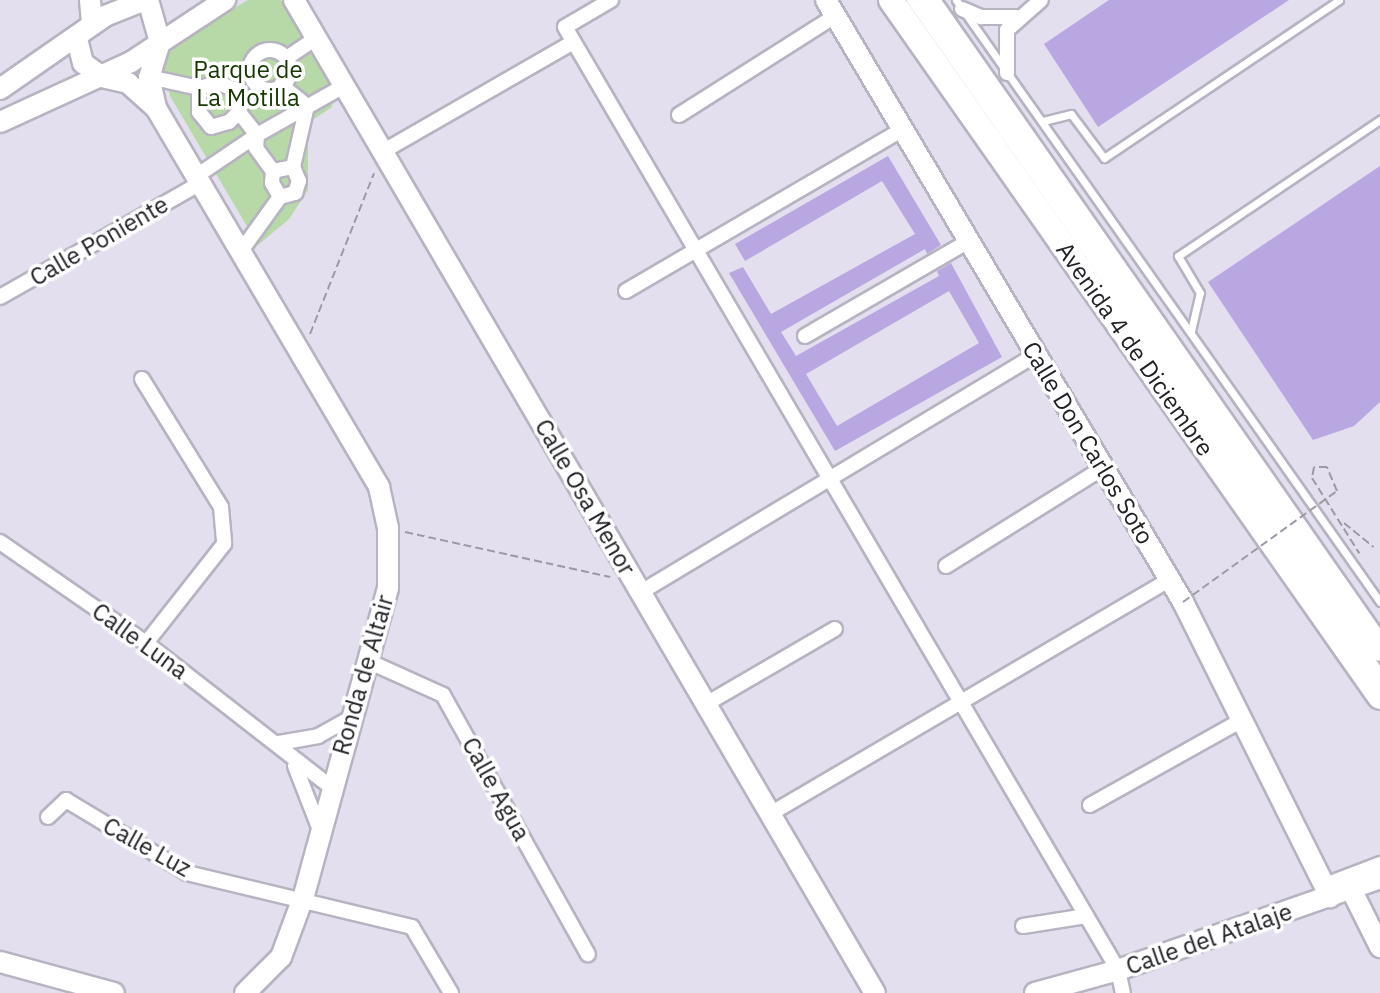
<!DOCTYPE html>
<html>
<head>
<meta charset="utf-8">
<style>
	body { margin:0 }
	#map { position:relative; width:1380px; height:993px; overflow:hidden; background:#e3dfee; font-family:"IBM Plex Sans",sans-serif }
	div>[style] { position:absolute }
	.green>* { inset:0; background:#b7d8a7 }
	.building>* { inset:0; background:#b8a7e0 }
	.path>* { height:2px; margin-top:-1px; transform-origin:0; background:repeating-linear-gradient(90deg,#9d9aa6 0 8px,transparent 0 12px) }
	.roads { filter:drop-shadow(2px 0 #b7b3c1) drop-shadow(-2px 0 #b7b3c1) drop-shadow(0 2px #b7b3c1) drop-shadow(0 -2px #b7b3c1) }
	.lane>* { height:7px; margin:-3.5px; padding:0 3.5px; transform-origin:3.5px; border-radius:3.5px; background:#fff }
	.street>* { height:14px; margin:-7px; padding:0 7px; transform-origin:7px; border-radius:7px; background:#fff }
	.street>.ring { margin:-7px; padding:0; box-sizing:content-box; background:none; border:14px solid #fff; border-radius:50% }
	.secondary>* { height:20px; margin:-10px; padding:0 10px; transform-origin:10px; border-radius:10px; background:#fff }
	.primary>* { height:24px; margin:-12px; padding:0 12px; transform-origin:12px; border-radius:12px; background:#fff }
	.path-bridge>* { height:2px; margin-top:-1px; transform-origin:0; background:repeating-linear-gradient(90deg,#9d9aa6 0 8px,transparent 0 12px) }
	span { translate:-50% -50%; white-space:nowrap; text-align:center; line-height:1.15; -webkit-text-stroke:7px #fff; paint-order:stroke }
	.park-label { font-size:24px; color:#163700 }
	.street-label { font-size:24px; color:#212025 }
</style>
</head>
<body>
<div id="map">
	<div class="green">
		<div style="clip-path:polygon(248px 0,281px 0,333px 86px,332px 107px,308px 123px,308px 190px,289px 219px,258px 245px,170px 96px,161px 52px)"></div>
	</div>
	<div class="building">
		<div style="clip-path:polygon(1109px 0,1289px 0,1098px 127px,1044px 44px)"></div>
		<div style="clip-path:polygon(evenodd,888px 156px,941px 245px,927px 254px,925px 249px,781px 332px,796px 356px,939px 276px,937px 271px,951px 263px,1002px 357px,835px 451px,729px 273px,743px 267px,771px 314px,915px 234px,882px 181px,745px 261px,735px 244px,888px 156px,949px 291px,979px 343px,837px 426px,806px 374px,949px 291px)"></div>
		<div style="clip-path:polygon(1380px 166px,1380px 402px,1354px 426px,1313px 440px,1208px 282px)"></div>
	</div>
	<div class="path">
		<div style="left:310px;top:334px;width:173px;rotate:-68.3deg"></div>
		<div style="left:1337px;top:491px;width:26px;rotate:-113deg"></div>
		<div style="left:1327px;top:467px;width:13px;rotate:180deg"></div>
		<div style="left:1314px;top:467px;width:11px;rotate:100deg"></div>
		<div style="left:1312px;top:478px;width:89px;rotate:57.9deg"></div>
		<div style="left:1344px;top:523px;width:38px;rotate:39deg"></div>
		<div style="left:405px;top:532px;width:210px;rotate:12.4deg"></div>
	</div>
	<div class="roads">
		<div class="lane">
			<div style="left:910px;top:0;width:820px;rotate:55.03deg"></div>
			<div style="left:956px;top:0;width:736px;rotate:54.84deg"></div>
			<div style="left:1043px;top:121px;width:29px;rotate:-14deg"></div>
			<div style="left:1071px;top:114px;width:55px;rotate:53.1deg"></div>
			<div style="left:1104px;top:158px;width:283px;rotate:-33.9deg"></div>
			<div style="left:1191px;top:331px;width:39px;rotate:-77deg"></div>
			<div style="left:1200px;top:293px;width:43px;rotate:-120.7deg"></div>
			<div style="left:1178px;top:256px;width:244px;rotate:-34deg"></div>
		</div>
		<div class="street">
			<div style="left:611px;top:0;width:53px;rotate:149.6deg"></div>
			<div style="left:565px;top:27px;width:1093px;rotate:59.61deg"></div>
			<div style="left:1118px;top:970px;width:24px;rotate:78deg"></div>
			<div style="left:962px;top:9px;width:21px;rotate:23deg"></div>
			<div style="left:981px;top:17px;width:35px"></div>
			<div class="ring" style="left:250px;top:50px;width:26px;height:26px"></div>
			<div style="left:288px;top:57px;width:34px;rotate:-34deg"></div>
			<div style="left:1007px;top:73px;width:43px;rotate:-90deg"></div>
			<div style="left:1007px;top:30px;width:45px;rotate:-41.4deg"></div>
			<div style="left:149px;top:77px;width:51px;rotate:12.4deg"></div>
			<div style="left:199px;top:88px;width:20px;rotate:-15deg"></div>
			<div style="left:218px;top:83px;width:22px;rotate:21deg"></div>
			<div style="left:281px;top:85px;width:33px;rotate:39deg"></div>
			<div style="left:199px;top:88px;width:24px;rotate:90deg"></div>
			<div style="left:199px;top:112px;width:19px;rotate:51deg"></div>
			<div style="left:211px;top:127px;width:19px;rotate:-16deg"></div>
			<div style="left:229px;top:122px;width:14px;rotate:-45deg"></div>
			<div style="left:239px;top:91px;width:21px;rotate:90deg"></div>
			<div style="left:239px;top:112px;width:29px;rotate:52deg"></div>
			<div style="left:257px;top:135px;width:13px;rotate:94deg"></div>
			<div style="left:256px;top:148px;width:29px;rotate:54deg"></div>
			<div style="left:679px;top:115px;width:185px;rotate:-32.4deg"></div>
			<div style="left:382px;top:152px;width:220px;rotate:-29.9deg"></div>
			<div style="left:293px;top:167px;width:63px;rotate:-77.1deg"></div>
			<div style="left:195px;top:177px;width:75px;rotate:-34.1deg"></div>
			<div style="left:257px;top:135px;width:100px;rotate:-29.4deg"></div>
			<div style="left:241px;top:251px;width:67px;rotate:-54.2deg"></div>
			<div style="left:280px;top:197px;width:16px;rotate:-15deg"></div>
			<div style="left:295px;top:193px;width:13px;rotate:-72deg"></div>
			<div style="left:299px;top:181px;width:15px;rotate:-113deg"></div>
			<div style="left:293px;top:167px;width:20px;rotate:169deg"></div>
			<div style="left:273px;top:171px;width:12px;rotate:95deg"></div>
			<div style="left:272px;top:183px;width:16px;rotate:60deg"></div>
			<div style="left:626px;top:291px;width:321px;rotate:-30.3deg"></div>
			<div style="left:0;top:297px;width:229px;rotate:-29.6deg"></div>
			<div style="left:805px;top:336px;width:190px;rotate:-30.1deg"></div>
			<div style="left:142px;top:379px;width:150px;rotate:58.3deg"></div>
			<div style="left:221px;top:507px;width:37px;rotate:85deg"></div>
			<div style="left:224px;top:544px;width:126px;rotate:128.2deg"></div>
			<div style="left:0;top:542px;width:178px;rotate:34.7deg"></div>
			<div style="left:146px;top:643px;width:234px;rotate:37.9deg"></div>
			<div style="left:946px;top:566px;width:185px;rotate:-32deg"></div>
			<div style="left:641px;top:592px;width:461px;rotate:-31deg"></div>
			<div style="left:370px;top:662px;width:80px;rotate:24.3deg"></div>
			<div style="left:443px;top:695px;width:297px;rotate:60.8deg"></div>
			<div style="left:706px;top:704px;width:149px;rotate:-30.2deg"></div>
			<div style="left:279px;top:743px;width:40px;rotate:-10deg"></div>
			<div style="left:318px;top:736px;width:38px;rotate:-29deg"></div>
			<div style="left:295px;top:766px;width:69px;rotate:68.7deg"></div>
			<div style="left:1090px;top:805px;width:176px;rotate:-29.2deg"></div>
			<div style="left:770px;top:814px;width:463px;rotate:-30.4deg"></div>
			<div style="left:48px;top:817px;width:25px;rotate:-43deg"></div>
			<div style="left:66px;top:800px;width:141px;rotate:31.1deg"></div>
			<div style="left:187px;top:873px;width:231px;rotate:13.5deg"></div>
			<div style="left:412px;top:927px;width:77px;rotate:59.4deg"></div>
			<div style="left:1325px;top:885px;width:59px;rotate:-20.9deg"></div>
			<div style="left:1023px;top:926px;width:64px;rotate:-9deg"></div>
		</div>
		<div class="secondary">
			<div style="left:90px;top:0;width:25px;rotate:85deg"></div>
			<div style="left:148px;top:0;width:44px;rotate:74.1deg"></div>
			<div style="left:294px;top:0;width:1150px;rotate:59.67deg"></div>
			<div style="left:826px;top:0;width:700px;rotate:59.33deg"></div>
			<div style="left:1183px;top:602px;width:330px;rotate:63.5deg"></div>
			<div style="left:77px;top:39px;width:25px;rotate:76deg"></div>
			<div style="left:83px;top:63px;width:24px;rotate:36deg"></div>
			<div style="left:102px;top:77px;width:27px;rotate:13deg"></div>
			<div style="left:128px;top:83px;width:38px;rotate:42deg"></div>
			<div style="left:160px;top:42px;width:37px;rotate:107deg"></div>
			<div style="left:149px;top:77px;width:32px;rotate:77deg"></div>
			<div style="left:156px;top:108px;width:440px;rotate:59.5deg"></div>
			<div style="left:379px;top:487px;width:42px;rotate:77.6deg"></div>
			<div style="left:388px;top:528px;width:60px;rotate:90deg"></div>
			<div style="left:388px;top:588px;width:321px;rotate:105.3deg"></div>
			<div style="left:303px;top:898px;width:63px;rotate:110.4deg"></div>
			<div style="left:281px;top:957px;width:51px;rotate:135deg"></div>
			<div style="left:0;top:89px;width:128px;rotate:-34.8deg"></div>
			<div style="left:105px;top:16px;width:43px;rotate:-21.8deg"></div>
			<div style="left:0;top:122px;width:144px;rotate:-24.6deg"></div>
			<div style="left:131px;top:62px;width:113px;rotate:-33.4deg"></div>
			<div style="left:1351px;top:889px;width:65px;rotate:63.4deg"></div>
			<div style="left:0;top:962px;width:118px;rotate:15.2deg"></div>
			<div style="left:1035px;top:993px;width:86px;rotate:-15.5deg"></div>
			<div style="left:1118px;top:970px;width:278px;rotate:-19.3deg"></div>
		</div>
		<div class="primary">
			<div style="left:891px;top:0;width:851px;rotate:54.95deg"></div>
			<div style="left:927px;top:0;width:791px;rotate:55.09deg"></div>
		</div>
	</div>
	<div class="path-bridge">
		<div style="left:1183px;top:602px;width:190px;rotate:-35.8deg"></div>
	</div>
	<div class="park-label">
		<span style="left:248px;top:84px">Parque de<br>La Motilla</span>
	</div>
	<div class="street-label">
		<span style="left:99px;top:241px;rotate:-30deg">Calle Poniente</span>
		<span style="left:1135px;top:349px;rotate:55deg">Avenida 4 de Diciembre</span>
		<span style="left:1088px;top:443px;rotate:59deg">Calle Don Carlos Soto</span>
		<span style="left:585px;top:497px;rotate:60deg">Calle Osa Menor</span>
		<span style="left:140px;top:641px;rotate:36deg">Calle Luna</span>
		<span style="left:363px;top:675px;rotate:-74deg">Ronda de Altair</span>
		<span style="left:496px;top:789px;rotate:61deg">Calle Agua</span>
		<span style="left:147px;top:847px;rotate:29deg">Calle Luz</span>
		<span style="left:1209px;top:939px;rotate:-19deg">Calle del Atalaje</span>
	</div>
</div>
</body>
</html>
